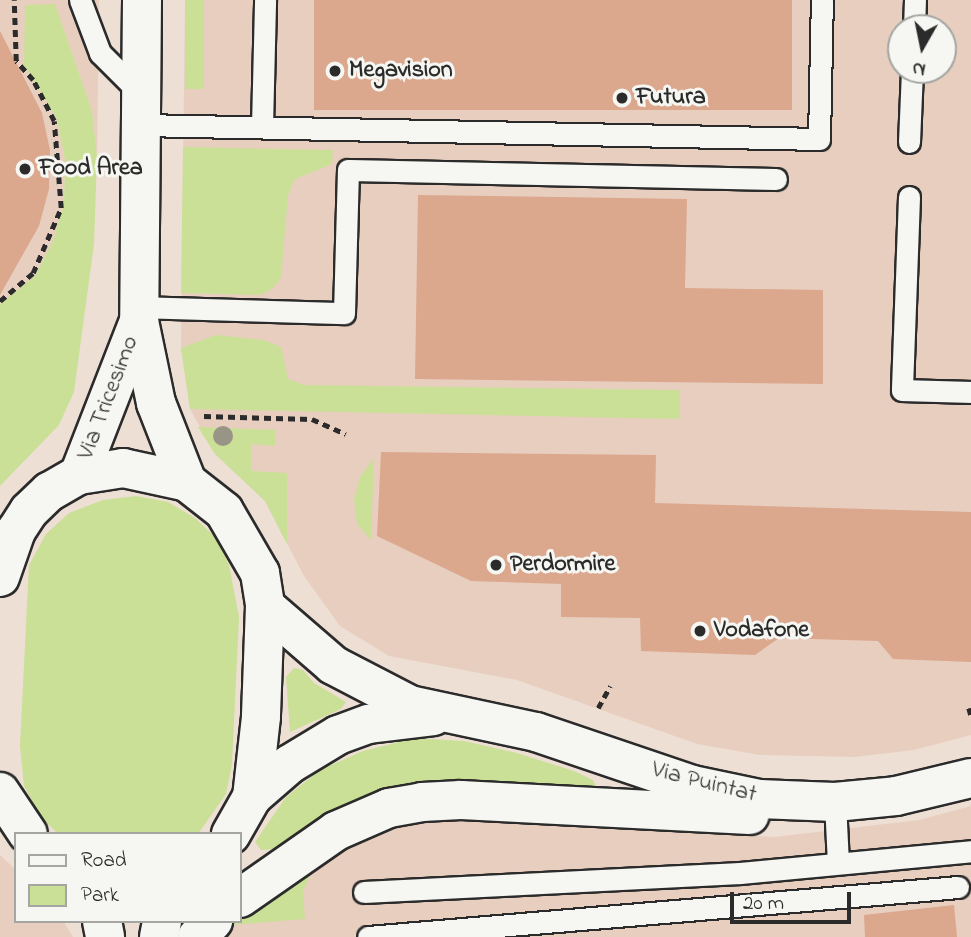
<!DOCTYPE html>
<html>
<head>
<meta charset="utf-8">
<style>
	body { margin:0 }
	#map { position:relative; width:971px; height:937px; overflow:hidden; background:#eedfd4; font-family:"Indie Flower",sans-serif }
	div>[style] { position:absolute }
	.built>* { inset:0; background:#e8cebf }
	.green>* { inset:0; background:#cae096; transform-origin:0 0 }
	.building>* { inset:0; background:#dba88e; transform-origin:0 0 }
	.path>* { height:4.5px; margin-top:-2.25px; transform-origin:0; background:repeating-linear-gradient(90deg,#2b2b2b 0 7px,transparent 0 12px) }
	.roads { filter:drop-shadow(2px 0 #2b2b2b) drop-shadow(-2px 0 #2b2b2b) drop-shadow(0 2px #2b2b2b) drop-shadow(0 -2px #2b2b2b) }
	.service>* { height:21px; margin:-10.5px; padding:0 10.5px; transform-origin:10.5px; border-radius:10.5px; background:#f6f6f2 }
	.secondary>* { height:38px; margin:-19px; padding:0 19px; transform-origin:19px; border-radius:19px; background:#f6f6f2 }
	.primary>* { height:38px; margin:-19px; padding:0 19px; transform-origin:19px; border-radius:19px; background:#f6f6f2 }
	.trees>* { width:20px; height:20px; margin:-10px; border-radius:50%; background:#999586 }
	.dots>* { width:19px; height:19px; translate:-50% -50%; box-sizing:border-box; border:4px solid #f6f6f2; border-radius:50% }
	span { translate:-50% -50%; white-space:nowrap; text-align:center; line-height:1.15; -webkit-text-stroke:6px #f6f6f2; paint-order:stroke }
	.poi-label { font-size:24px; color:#2b2b2b; font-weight:700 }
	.left { translate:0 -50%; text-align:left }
	.street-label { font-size:24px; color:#2b2b2b }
	.legend { position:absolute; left:14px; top:832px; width:228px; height:91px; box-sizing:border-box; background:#f6f6f2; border:2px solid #a5a5a2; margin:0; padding:9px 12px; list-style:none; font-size:21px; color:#2b2b2b }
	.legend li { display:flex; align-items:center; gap:14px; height:35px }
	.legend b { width:35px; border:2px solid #a5a5a2 }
	.north { position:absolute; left:887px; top:14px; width:70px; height:70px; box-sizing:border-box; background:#f6f6f2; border:2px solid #a5a5a2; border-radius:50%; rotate:189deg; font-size:19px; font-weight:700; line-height:28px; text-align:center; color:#2b2b2b }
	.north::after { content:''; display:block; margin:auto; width:24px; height:32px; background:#2b2b2b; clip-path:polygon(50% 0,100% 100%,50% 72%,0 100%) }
	.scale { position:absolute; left:730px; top:892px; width:121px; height:32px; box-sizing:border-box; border:4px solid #2b2b2b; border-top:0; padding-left:9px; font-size:21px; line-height:24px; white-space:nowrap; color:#2b2b2b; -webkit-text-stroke:5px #f6f6f2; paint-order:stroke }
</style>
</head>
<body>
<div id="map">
	<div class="built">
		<div style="clip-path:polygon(0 0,99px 0,97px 157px,92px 111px,55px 5px,24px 65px,57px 119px,65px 160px,64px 204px,53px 241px,35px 276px,0 304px)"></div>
		<div style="clip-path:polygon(evenodd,185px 0,971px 0,971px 735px,914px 750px,854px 757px,760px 755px,697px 744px,517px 680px,389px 656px,340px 626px,304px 576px,265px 501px,215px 454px,190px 409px,181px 348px,185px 0,901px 28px,943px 28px,943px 70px,901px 70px,901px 28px)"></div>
		<div style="clip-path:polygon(971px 806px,971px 937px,218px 937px,320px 854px,383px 826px,438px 817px,774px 837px,919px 820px)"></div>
		<div style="clip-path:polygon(0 855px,16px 870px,16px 921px,63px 921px,73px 937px,0 937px)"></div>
	</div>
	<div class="green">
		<div style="left:185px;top:0;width:19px;height:89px"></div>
		<div style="clip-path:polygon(55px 4px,92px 111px,97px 157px,94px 244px,74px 392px,59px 425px,0 486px,0 304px,35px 276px,53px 241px,64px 204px,65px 160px,57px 119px,24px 65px,25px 5px)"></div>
		<div style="clip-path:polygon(183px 147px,333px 150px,332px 164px,295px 179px,288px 195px,281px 278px,272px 289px,260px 295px,181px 293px)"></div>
		<div style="clip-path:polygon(216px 335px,264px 340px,281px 347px,288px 379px,304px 385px,680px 390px,680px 419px,190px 409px,181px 348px)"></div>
		<div style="clip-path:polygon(198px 427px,275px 430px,275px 446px,251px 444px,251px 471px,287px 473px,287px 544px,265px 501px,215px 454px)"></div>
		<div style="clip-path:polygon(374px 458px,371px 540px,357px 524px,354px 500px,360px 477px)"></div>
		<div style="clip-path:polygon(136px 496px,168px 502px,195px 518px,216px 538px,229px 565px,239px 617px,232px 764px,226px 794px,198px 834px,58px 834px,41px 817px,24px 786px,20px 746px,29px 565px,46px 534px,69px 513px,103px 500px)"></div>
		<div style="clip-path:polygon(294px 668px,303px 670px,314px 683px,346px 702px,341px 709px,290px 732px,286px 677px)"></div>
		<div style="clip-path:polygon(415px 738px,464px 741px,517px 753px,574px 771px,593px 780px,598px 791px,414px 786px,361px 799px,319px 819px,274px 849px,261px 850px,255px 842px,286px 797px,320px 770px,363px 751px)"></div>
		<div style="clip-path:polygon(320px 854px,303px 891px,305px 919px,230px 925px)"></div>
	</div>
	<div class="building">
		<div style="left:314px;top:0;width:478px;height:110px"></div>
		<div style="clip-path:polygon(0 31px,42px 113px,50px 150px,49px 189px,39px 226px,0 295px)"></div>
		<div style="clip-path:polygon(418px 195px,687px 199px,685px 288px,823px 290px,823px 384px,415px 379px)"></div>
		<div style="clip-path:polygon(381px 452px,656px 455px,655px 503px,971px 512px,971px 662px,893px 659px,878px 641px,779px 638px,755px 655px,641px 651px,640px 618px,561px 617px,561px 584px,471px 581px,377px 536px)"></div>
		<div style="clip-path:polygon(954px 905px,957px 937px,865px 937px,864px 915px)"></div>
	</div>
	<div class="path">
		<div style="left:0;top:301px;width:43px;rotate:-40.3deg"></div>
		<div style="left:33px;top:273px;width:71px;rotate:-66.7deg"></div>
		<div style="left:61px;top:208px;width:87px;rotate:-94.6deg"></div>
		<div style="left:54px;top:121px;width:46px;rotate:-117.1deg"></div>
		<div style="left:33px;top:80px;width:25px;rotate:-132deg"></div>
		<div style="left:16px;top:61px;width:61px;rotate:-91.9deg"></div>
		<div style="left:204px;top:416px;width:108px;rotate:1.6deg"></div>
		<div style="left:312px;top:419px;width:37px;rotate:24deg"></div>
		<div style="left:598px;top:708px;width:25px;rotate:-61deg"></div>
		<div style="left:969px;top:708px;width:7px;rotate:74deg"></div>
	</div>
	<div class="roads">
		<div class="service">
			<div style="left:80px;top:0;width:57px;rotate:69.3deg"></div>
			<div style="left:100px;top:53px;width:58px;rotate:45deg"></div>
			<div style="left:914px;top:28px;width:28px;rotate:-88deg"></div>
			<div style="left:141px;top:125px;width:678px;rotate:1.18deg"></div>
			<div style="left:819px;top:139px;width:139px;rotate:-88.8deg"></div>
			<div style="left:262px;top:126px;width:126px;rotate:-88.6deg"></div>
			<div style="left:909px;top:142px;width:72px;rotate:-87.6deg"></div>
			<div style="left:909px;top:197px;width:193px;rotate:92.1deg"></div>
			<div style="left:902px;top:390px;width:69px;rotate:1.7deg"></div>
			<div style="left:139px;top:307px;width:205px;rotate:1.7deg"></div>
			<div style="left:344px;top:313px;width:143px;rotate:-88.4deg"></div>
			<div style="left:348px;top:170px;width:428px;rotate:1.2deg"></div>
			<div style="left:835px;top:802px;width:61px;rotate:87.2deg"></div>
			<div style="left:364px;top:892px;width:376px;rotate:-2.9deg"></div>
			<div style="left:740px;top:873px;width:232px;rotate:-5.4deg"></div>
			<div style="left:368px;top:937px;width:592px;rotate:-4.84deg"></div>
		</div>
		<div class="secondary">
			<div style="left:265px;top:606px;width:90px;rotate:40.9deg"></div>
			<div style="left:333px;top:665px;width:87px;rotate:27.5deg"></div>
			<div style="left:410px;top:705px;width:129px;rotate:12.1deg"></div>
			<div style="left:536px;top:732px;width:166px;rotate:18.7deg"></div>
			<div style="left:693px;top:785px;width:67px;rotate:12deg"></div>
			<div style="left:759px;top:799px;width:76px;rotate:2.3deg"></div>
			<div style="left:835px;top:802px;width:61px;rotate:-5.6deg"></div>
			<div style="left:896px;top:796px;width:77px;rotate:-13.5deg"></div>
			<div style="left:252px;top:797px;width:50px;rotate:-41deg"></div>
			<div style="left:290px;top:764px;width:56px;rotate:-31.1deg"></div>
			<div style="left:338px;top:735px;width:33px;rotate:-20deg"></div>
			<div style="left:369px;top:724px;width:65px;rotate:-7deg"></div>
			<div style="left:240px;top:898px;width:117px;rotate:-34.9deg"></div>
			<div style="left:336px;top:831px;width:58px;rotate:-23.5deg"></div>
			<div style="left:389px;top:808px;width:34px;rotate:-10deg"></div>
			<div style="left:422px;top:802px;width:39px;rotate:-3deg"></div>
			<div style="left:461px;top:800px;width:289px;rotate:3deg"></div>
			<div style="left:197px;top:937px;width:23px;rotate:-45deg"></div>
		</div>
		<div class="primary">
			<div style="left:142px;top:0;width:321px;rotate:90.5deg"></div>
			<div style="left:139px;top:321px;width:84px;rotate:78.3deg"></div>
			<div style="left:156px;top:403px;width:85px;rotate:68.6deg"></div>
			<div style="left:79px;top:475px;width:165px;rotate:-68.7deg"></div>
			<div style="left:0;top:577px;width:49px;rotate:-70.8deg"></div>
			<div style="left:16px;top:531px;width:24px;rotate:-57deg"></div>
			<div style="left:29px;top:511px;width:28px;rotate:-44deg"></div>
			<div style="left:49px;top:492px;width:34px;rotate:-30deg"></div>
			<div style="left:79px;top:475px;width:45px;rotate:-9deg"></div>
			<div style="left:123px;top:468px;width:66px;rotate:12.3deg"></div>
			<div style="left:187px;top:482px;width:47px;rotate:38.1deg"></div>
			<div style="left:224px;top:511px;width:72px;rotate:59.9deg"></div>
			<div style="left:260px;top:573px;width:33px;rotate:81deg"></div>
			<div style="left:265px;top:606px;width:111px;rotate:92.1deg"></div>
			<div style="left:261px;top:717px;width:81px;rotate:96.4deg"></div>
			<div style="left:252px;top:797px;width:43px;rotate:119.6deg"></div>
			<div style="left:0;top:792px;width:50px;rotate:56.3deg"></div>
			<div style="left:102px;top:921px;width:16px;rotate:79deg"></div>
			<div style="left:159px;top:937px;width:16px;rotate:-79deg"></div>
		</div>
	</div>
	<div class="trees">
		<div style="left:223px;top:436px"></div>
	</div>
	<div class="dots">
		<div style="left:335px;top:71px;background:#2b2b2b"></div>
		<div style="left:622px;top:98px;background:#2b2b2b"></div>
		<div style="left:25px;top:169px;background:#2b2b2b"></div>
		<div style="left:496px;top:565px;background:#2b2b2b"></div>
		<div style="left:700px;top:631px;background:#2b2b2b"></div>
	</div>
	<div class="poi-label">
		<span class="left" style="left:349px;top:71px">Megavision</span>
		<span class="left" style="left:636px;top:98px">Futura</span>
		<span class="left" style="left:39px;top:169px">Food Area</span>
		<span class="left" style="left:510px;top:565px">Perdormire</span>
		<span class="left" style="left:714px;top:631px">Vodafone</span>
	</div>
	<div class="street-label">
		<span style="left:109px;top:398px;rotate:-69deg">Via Tricesimo</span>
		<span style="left:704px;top:783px;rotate:14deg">Via Puintat</span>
	</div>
	<ul class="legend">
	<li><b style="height:9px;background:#f6f6f2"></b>Road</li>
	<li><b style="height:19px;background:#cae096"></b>Park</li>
	</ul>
	<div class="north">N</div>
	<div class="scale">20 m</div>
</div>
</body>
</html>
